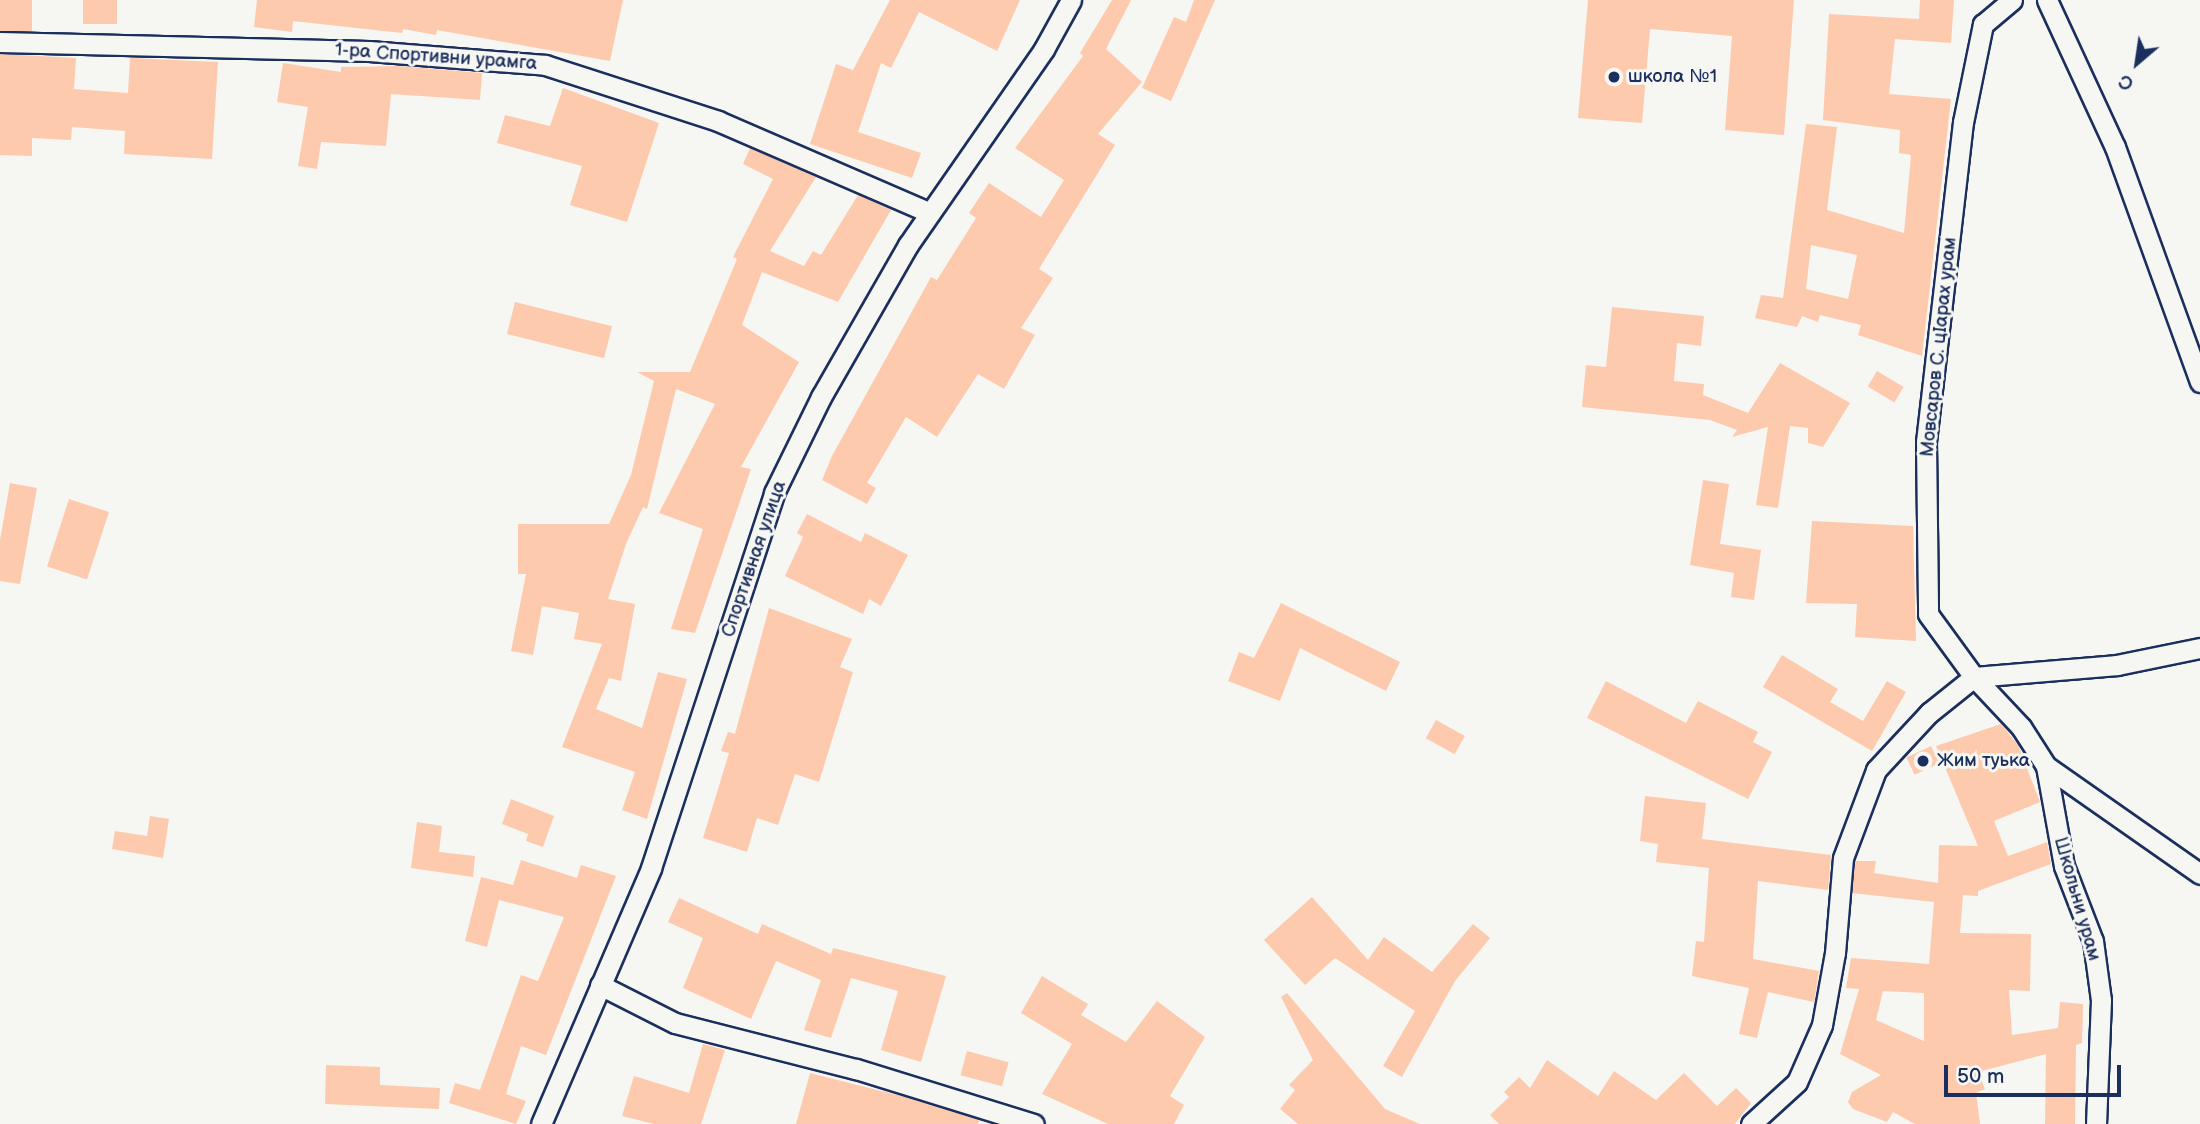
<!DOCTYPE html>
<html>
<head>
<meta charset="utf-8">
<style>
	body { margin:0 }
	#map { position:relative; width:2200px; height:1124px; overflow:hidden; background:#f6f6f2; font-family:"Balsamiq Sans",sans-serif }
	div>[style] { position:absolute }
	.building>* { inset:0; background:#fdcaae; transform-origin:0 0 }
	.roads { filter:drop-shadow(2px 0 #1b2f5e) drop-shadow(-2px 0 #1b2f5e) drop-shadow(0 2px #1b2f5e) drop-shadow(0 -2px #1b2f5e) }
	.minor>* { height:19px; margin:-9.5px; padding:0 9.5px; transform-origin:9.5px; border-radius:9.5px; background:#f6f6f2 }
	.dots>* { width:19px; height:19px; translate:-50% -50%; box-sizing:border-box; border:4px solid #f6f6f2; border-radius:50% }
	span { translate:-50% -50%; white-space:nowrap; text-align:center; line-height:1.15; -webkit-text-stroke:6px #f6f6f2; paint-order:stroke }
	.street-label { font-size:19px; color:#1b2f5e }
	.poi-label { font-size:19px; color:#1b2f5e }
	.left { translate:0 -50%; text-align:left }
	.north { position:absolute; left:2102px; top:28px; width:70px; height:70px; -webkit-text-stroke:5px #f6f6f2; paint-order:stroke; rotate:209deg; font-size:19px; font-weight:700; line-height:28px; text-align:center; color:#1b2f5e }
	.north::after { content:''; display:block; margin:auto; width:24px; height:32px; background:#1b2f5e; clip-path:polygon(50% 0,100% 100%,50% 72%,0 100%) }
	.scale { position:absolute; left:1944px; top:1065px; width:177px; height:32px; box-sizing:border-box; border:4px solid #1b2f5e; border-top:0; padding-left:9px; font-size:21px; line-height:24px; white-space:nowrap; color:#1b2f5e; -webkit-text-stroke:5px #f6f6f2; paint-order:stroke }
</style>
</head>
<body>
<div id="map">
	<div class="building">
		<div style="left:32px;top:0;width:31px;height:32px;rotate:90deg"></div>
		<div style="left:83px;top:0;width:34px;height:24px"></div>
		<div style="clip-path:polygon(257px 0,623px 0,610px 61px,437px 30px,436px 35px,403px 29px,402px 33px,293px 21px,292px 32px,254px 27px)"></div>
		<div style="clip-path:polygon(890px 0,1020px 0,997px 51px,919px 12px,891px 68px,881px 63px,858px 132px,921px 153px,912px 178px,810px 144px,836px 64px,853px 70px)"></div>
		<div style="clip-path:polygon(1112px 0,1131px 0,1106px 49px,1142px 82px,1098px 134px,1115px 145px,1039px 269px,1053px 278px,1021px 328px,1035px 335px,1004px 389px,978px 374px,937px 437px,906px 417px,867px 483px,876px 488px,867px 504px,822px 480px,832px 456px,931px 277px,937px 280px,976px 218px,969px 213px,989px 183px,1041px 217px,1064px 180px,1015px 148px,1083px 56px,1080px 53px)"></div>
		<div style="clip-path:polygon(1194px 0,1215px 0,1171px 101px,1142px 88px,1174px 17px,1186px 22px)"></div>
		<div style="clip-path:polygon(1588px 0,1794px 0,1784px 135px,1725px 130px,1732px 36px,1650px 29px,1642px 123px,1578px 118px)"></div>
		<div style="clip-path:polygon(evenodd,1920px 0,1954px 0,1951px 43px,1895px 39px,1889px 94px,1951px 99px,1922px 356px,1858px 335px,1861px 325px,1820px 315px,1818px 322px,1802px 316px,1797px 327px,1755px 318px,1761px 295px,1783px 298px,1806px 124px,1837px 127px,1827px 210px,1904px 233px,1911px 155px,1899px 153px,1900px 130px,1823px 120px,1829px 14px,1919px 19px,1920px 0,1811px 245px,1857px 255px,1848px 299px,1806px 289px,1811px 245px)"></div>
		<div style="clip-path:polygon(0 54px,76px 58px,74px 89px,128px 93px,130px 58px,218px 62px,212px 159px,124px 154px,125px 131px,72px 127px,71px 140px,32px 138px,32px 156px,0 155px)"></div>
		<div style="clip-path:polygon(283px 63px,341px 72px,341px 67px,397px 66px,482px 73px,480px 100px,391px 94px,386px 146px,321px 142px,317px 169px,298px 166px,308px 107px,277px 102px)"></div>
		<div style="clip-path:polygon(563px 88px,659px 123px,627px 222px,570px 205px,582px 166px,497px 143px,505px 115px,550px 126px)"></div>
		<div style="clip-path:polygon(750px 148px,816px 177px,770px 251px,804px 266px,813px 251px,821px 255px,858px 195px,891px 210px,838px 302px,762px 272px,742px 325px,799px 362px,741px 467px,751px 469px,695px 633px,671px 629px,703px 529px,659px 513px,715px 404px,676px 389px,647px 509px,643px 507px,626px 544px,608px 599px,635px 604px,621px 681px,609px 678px,596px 709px,642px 728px,658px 672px,687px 679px,647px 819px,622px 810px,635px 772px,562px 747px,602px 644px,574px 639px,579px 613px,542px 606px,533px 655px,511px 651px,526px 574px,518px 574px,518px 524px,609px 524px,631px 475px,654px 381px,637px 372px,690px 372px,737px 259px,733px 257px,773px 179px,743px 164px)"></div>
		<div style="left:515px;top:302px;width:100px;height:33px;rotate:14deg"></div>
		<div style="clip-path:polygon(1612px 307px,1704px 316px,1701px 346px,1677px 343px,1674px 381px,1704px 384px,1703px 395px,1748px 413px,1780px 363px,1850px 403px,1823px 447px,1808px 443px,1808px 428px,1790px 426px,1778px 508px,1756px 505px,1768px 427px,1732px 437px,1737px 430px,1710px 420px,1582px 407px,1586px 365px,1606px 367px)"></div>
		<div style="left:1877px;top:371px;width:31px;height:18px;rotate:31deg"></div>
		<div style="clip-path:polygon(1703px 480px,1729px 484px,1720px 544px,1761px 550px,1754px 600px,1731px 597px,1734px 573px,1690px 565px)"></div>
		<div style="clip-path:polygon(10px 483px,37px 488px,20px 584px,0 581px,0 540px)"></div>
		<div style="left:69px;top:499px;width:42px;height:71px;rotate:18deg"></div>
		<div style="clip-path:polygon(807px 514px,861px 542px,865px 533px,908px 555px,881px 606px,869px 599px,863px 614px,785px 576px,803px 537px,797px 533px)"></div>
		<div style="clip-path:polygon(1812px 521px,1913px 526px,1916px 641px,1855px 637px,1857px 604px,1806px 603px)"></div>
		<div style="clip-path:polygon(1281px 603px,1400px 662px,1386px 691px,1300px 648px,1280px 701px,1228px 681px,1239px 652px,1254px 658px)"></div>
		<div style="clip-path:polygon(769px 608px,852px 639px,840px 667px,853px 672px,819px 782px,795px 774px,778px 825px,757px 818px,747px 852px,703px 838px,729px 753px,721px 751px,728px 732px,735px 734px)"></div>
		<div style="clip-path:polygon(1782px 655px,1838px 689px,1830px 702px,1863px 721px,1887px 681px,1906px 692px,1872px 751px,1763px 687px)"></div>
		<div style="clip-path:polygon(1606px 681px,1686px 723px,1698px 701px,1758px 732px,1753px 742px,1772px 752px,1748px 799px,1587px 718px)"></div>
		<div style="left:1436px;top:720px;width:33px;height:21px;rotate:29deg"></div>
		<div style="clip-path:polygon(evenodd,2001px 724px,2018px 745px,2040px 802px,1994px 821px,2008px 856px,2047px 842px,2051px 864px,1978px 891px,1978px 896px,1963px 895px,1960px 933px,2031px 934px,2030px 991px,2009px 990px,2012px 1035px,2058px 1028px,2060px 1002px,2083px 1004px,2082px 1043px,2076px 1045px,2075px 1124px,2045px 1124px,2046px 1054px,1978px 1072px,1985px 1089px,1976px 1093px,1980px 1124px,1915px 1124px,1893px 1112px,1887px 1122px,1853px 1109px,1848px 1102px,1852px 1092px,1881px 1075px,1840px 1054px,1859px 989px,1846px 988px,1851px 958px,1929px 964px,1934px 902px,1852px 893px,1855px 861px,1876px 861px,1874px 873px,1938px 883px,1939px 845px,1978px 846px,1936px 746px,2001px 724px,1883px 991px,1924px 993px,1924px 1041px,1876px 1020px,1883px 991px)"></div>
		<div style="left:1931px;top:746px;width:19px;height:27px;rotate:65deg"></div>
		<div style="clip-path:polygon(1645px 796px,1706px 803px,1702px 839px,1831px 855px,1828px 890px,1758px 881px,1753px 959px,1819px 971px,1814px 1002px,1768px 992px,1757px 1038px,1739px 1034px,1749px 988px,1692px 976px,1696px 941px,1704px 942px,1709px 868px,1656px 862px,1658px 844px,1640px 841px)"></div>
		<div style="clip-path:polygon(511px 799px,554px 816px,543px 847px,526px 841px,528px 834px,502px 824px)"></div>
		<div style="clip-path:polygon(150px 816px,169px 819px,163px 858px,112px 849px,115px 831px,147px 836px)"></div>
		<div style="clip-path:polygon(417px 822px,442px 826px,439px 852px,475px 856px,473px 877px,411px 868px)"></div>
		<div style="clip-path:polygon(521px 860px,577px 878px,581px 865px,616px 876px,546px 1055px,521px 1046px,506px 1094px,526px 1101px,516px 1124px,449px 1103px,455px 1083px,480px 1090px,521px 975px,538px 981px,564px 917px,499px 900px,487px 947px,465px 941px,481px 877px,513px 885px)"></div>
		<div style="clip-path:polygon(1312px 897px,1368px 960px,1384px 937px,1432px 972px,1473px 924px,1490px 938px,1455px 981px,1402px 1077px,1383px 1066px,1415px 1011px,1335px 958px,1305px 985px,1264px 940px)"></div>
		<div style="clip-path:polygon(679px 898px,758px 934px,762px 924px,831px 954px,833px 948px,946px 976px,921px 1062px,881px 1050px,898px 991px,851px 978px,831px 1038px,804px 1030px,821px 980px,776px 961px,751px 1019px,683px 988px,703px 938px,668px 922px)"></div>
		<div style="clip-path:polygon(1042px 976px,1088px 1004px,1081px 1015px,1126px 1042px,1157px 1001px,1205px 1037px,1170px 1096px,1184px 1105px,1174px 1124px,1108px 1124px,1042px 1094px,1072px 1044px,1021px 1013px)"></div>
		<div style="clip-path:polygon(1287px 993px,1385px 1109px,1420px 1124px,1298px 1124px,1280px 1109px,1295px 1090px,1289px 1085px,1313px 1060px,1281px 997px)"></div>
		<div style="clip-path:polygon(703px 1044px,725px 1050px,701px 1124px,654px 1124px,622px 1116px,634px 1076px,689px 1093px)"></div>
		<div style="left:967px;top:1051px;width:43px;height:25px;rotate:15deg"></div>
		<div style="clip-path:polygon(1547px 1060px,1598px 1096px,1614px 1071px,1656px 1100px,1684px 1073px,1717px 1106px,1736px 1088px,1751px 1103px,1735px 1124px,1499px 1124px,1490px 1115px,1509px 1097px,1504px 1092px,1519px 1077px,1530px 1088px)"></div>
		<div style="clip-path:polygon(326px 1065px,380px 1067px,380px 1085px,440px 1088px,439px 1109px,325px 1104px)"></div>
		<div style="clip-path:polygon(810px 1073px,901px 1096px,979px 1120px,978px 1124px,796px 1124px)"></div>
	</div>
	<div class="roads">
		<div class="minor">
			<div style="left:2012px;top:0;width:38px;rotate:140deg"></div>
			<div style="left:1983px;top:24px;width:100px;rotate:101.5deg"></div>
			<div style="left:1963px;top:122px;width:322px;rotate:96.6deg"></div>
			<div style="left:1926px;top:442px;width:172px;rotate:89.3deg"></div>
			<div style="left:1928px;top:614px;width:78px;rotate:53.9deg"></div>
			<div style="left:1974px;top:677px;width:69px;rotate:46.8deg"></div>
			<div style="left:2021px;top:727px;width:46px;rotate:57.3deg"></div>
			<div style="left:2046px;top:766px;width:102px;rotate:79.8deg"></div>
			<div style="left:2064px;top:866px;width:80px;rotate:68.9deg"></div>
			<div style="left:2093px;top:941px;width:60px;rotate:82.3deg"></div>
			<div style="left:2101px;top:1000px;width:124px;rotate:92.3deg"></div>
			<div style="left:2047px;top:0;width:162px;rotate:65.2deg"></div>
			<div style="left:2115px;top:147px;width:250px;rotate:70.1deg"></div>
			<div style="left:0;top:42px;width:369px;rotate:1.4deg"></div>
			<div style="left:369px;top:51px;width:177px;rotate:4.5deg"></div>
			<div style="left:545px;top:65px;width:182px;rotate:17.9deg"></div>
			<div style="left:718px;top:121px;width:229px;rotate:23.4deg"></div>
			<div style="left:1974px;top:677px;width:144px;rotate:-4.8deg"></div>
			<div style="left:2117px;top:665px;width:85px;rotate:-11.6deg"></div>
			<div style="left:2046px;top:766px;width:188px;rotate:35deg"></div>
			<div style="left:600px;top:985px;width:84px;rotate:26.9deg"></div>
			<div style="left:675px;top:1023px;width:187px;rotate:14.3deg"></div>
			<div style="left:856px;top:1069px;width:186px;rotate:17.2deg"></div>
			<div style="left:541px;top:1124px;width:279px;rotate:-66.7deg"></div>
			<div style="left:651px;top:868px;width:395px;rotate:-71.8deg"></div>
			<div style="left:774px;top:493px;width:107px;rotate:-63.9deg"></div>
			<div style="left:821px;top:397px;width:175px;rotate:-60.2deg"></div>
			<div style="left:908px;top:245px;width:239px;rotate:-55.2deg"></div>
			<div style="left:1044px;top:49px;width:56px;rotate:-61.1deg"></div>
			<div style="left:1751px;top:1124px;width:62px;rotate:-42.4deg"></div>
			<div style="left:1797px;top:1082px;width:62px;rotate:-66.3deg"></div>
			<div style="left:1822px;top:1025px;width:73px;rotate:-79.8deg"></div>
			<div style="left:1835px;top:953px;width:95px;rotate:-85.2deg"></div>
			<div style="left:1843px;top:858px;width:94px;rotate:-69.4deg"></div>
			<div style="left:1876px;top:770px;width:78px;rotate:-47.1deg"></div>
			<div style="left:1929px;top:713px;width:58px;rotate:-38.7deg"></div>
		</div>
	</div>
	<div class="dots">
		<div style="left:1614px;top:77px;background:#1b2f5e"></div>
		<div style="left:1923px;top:761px;background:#1b2f5e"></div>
	</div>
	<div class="street-label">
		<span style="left:436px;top:57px;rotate:4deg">1-ра Спортивни урамга</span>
		<span style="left:1939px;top:347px;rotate:-84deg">Мовсаров С. цIарах урам</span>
		<span style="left:754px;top:559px;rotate:-71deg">Спортивная улица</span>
		<span style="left:2077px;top:899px;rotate:74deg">Школьни урам</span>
	</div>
	<div class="poi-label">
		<span class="left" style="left:1628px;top:77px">школа №1</span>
		<span class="left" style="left:1937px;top:761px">Жим туька</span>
	</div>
	<div class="north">С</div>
	<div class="scale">50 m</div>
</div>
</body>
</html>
